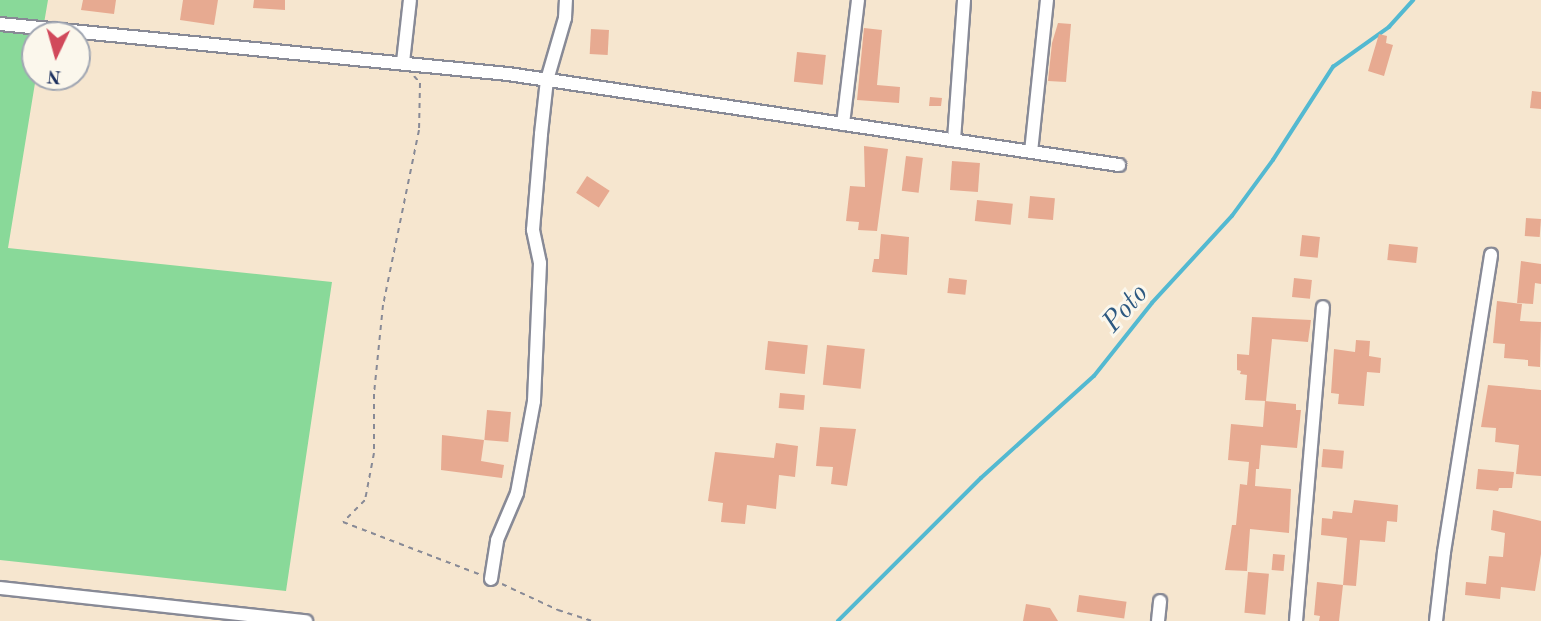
<!DOCTYPE html>
<html>
<head>
<meta charset="utf-8">
<style>
	body { margin:0 }
	#map { position:relative; width:1541px; height:621px; overflow:hidden; background:#f6e6cf; font-family:"Old Standard TT",serif }
	div>[style] { position:absolute }
	.green>* { inset:0; background:#89d999 }
	.stream>* { height:3.5px; margin:-1.75px; padding:0 1.75px; transform-origin:1.75px; border-radius:1.75px; background:#53b9d1 }
	.building>* { inset:0; background:#e7aa91; transform-origin:0 0 }
	.path>* { height:2px; margin-top:-1px; transform-origin:0; background:repeating-linear-gradient(90deg,#888a96 0 5px,transparent 0 10px) }
	.roads { filter:drop-shadow(2px 0 #888a96) drop-shadow(-2px 0 #888a96) drop-shadow(0 2px #888a96) drop-shadow(0 -2px #888a96) }
	.minor>* { height:12px; margin:-6px; padding:0 6px; transform-origin:6px; border-radius:6px; background:#fff }
	span { translate:-50% -50%; white-space:nowrap; text-align:center; line-height:1.15; -webkit-text-stroke:6px #fbf7ec; paint-order:stroke }
	.water-label { font-size:28px; color:#2c5880; font-style:italic }
	.north { position:absolute; left:21px; top:21px; width:70px; height:70px; box-sizing:border-box; background:#fbf7ec; border:2px solid #a1a7b3; border-radius:50%; rotate:185deg; font-size:19px; font-weight:700; line-height:28px; text-align:center; color:#1b2f5e }
	.north::after { content:''; display:block; margin:auto; width:24px; height:32px; background:#d1495b; clip-path:polygon(50% 0,100% 100%,50% 72%,0 100%) }
</style>
</head>
<body>
<div id="map">
	<div class="green">
		<div style="clip-path:polygon(0 0,48px 0,42px 35px,35px 35px,36px 77px,8px 248px,332px 282px,286px 591px,0 560px)"></div>
	</div>
	<div class="stream">
		<div style="left:838px;top:621px;width:202px;rotate:-45deg"></div>
		<div style="left:981px;top:478px;width:152px;rotate:-42.1deg"></div>
		<div style="left:1094px;top:376px;width:93px;rotate:-51.5deg"></div>
		<div style="left:1152px;top:303px;width:118px;rotate:-47.4deg"></div>
		<div style="left:1232px;top:216px;width:69px;rotate:-53.8deg"></div>
		<div style="left:1273px;top:160px;width:111px;rotate:-57.2deg"></div>
		<div style="left:1333px;top:67px;width:69px;rotate:-35.5deg"></div>
		<div style="left:1389px;top:27px;width:36px;rotate:-48deg"></div>
	</div>
	<div class="building">
		<div style="clip-path:polygon(83px 0,116px 0,114px 14px,81px 10px)"></div>
		<div style="clip-path:polygon(183px 0,218px 0,214px 25px,180px 20px)"></div>
		<div style="clip-path:polygon(254px 0,285px 0,285px 10px,253px 8px)"></div>
		<div style="clip-path:polygon(1058px 23px,1071px 24px,1066px 82px,1048px 81px,1052px 43px)"></div>
		<div style="clip-path:polygon(864px 28px,882px 30px,877px 85px,900px 87px,899px 103px,857px 100px)"></div>
		<div style="left:591px;top:29px;width:18px;height:25px;rotate:3deg"></div>
		<div style="clip-path:polygon(1379px 34px,1387px 36px,1386px 43px,1393px 45px,1384px 76px,1368px 71px)"></div>
		<div style="left:797px;top:52px;width:29px;height:30px;rotate:6deg"></div>
		<div style="clip-path:polygon(1532px 91px,1541px 92px,1541px 109px,1530px 108px)"></div>
		<div style="clip-path:polygon(930px 97px,942px 98px,941px 106px,929px 106px)"></div>
		<div style="clip-path:polygon(864px 146px,888px 149px,877px 231px,858px 230px,859px 222px,846px 221px,850px 186px,865px 187px)"></div>
		<div style="left:906px;top:156px;width:17px;height:35px;rotate:7deg"></div>
		<div style="left:952px;top:161px;width:28px;height:29px;rotate:4deg"></div>
		<div style="left:587px;top:176px;width:27px;height:20px;rotate:33deg"></div>
		<div style="left:1030px;top:196px;width:25px;height:22px;rotate:5deg"></div>
		<div style="left:977px;top:200px;width:36px;height:21px;rotate:6deg"></div>
		<div style="left:1526px;top:218px;width:15px;height:18px;rotate:4deg"></div>
		<div style="clip-path:polygon(881px 234px,909px 237px,907px 275px,872px 272px,874px 259px,879px 259px)"></div>
		<div style="left:1302px;top:235px;width:18px;height:21px;rotate:6deg"></div>
		<div style="left:1389px;top:244px;width:29px;height:16px;rotate:6deg"></div>
		<div style="clip-path:polygon(1521px 261px,1541px 264px,1541px 284px,1535px 283px,1533px 304px,1517px 303px)"></div>
		<div style="left:949px;top:278px;width:18px;height:15px;rotate:6deg"></div>
		<div style="left:1294px;top:278px;width:18px;height:19px;rotate:6deg"></div>
		<div style="clip-path:polygon(1497px 301px,1522px 304px,1520px 321px,1541px 322px,1540px 367px,1528px 366px,1528px 360px,1504px 358px,1505px 344px,1493px 343px)"></div>
		<div style="clip-path:polygon(1252px 317px,1311px 320px,1308px 342px,1272px 339px,1266px 401px,1245px 400px,1247px 375px,1240px 374px,1241px 371px,1237px 370px,1237px 354px,1249px 355px)"></div>
		<div style="clip-path:polygon(1356px 340px,1370px 341px,1369px 356px,1381px 358px,1380px 373px,1367px 372px,1364px 406px,1338px 404px,1339px 394px,1331px 393px,1334px 349px,1355px 352px)"></div>
		<div style="left:768px;top:341px;width:40px;height:29px;rotate:6deg"></div>
		<div style="left:827px;top:345px;width:38px;height:40px;rotate:6deg"></div>
		<div style="clip-path:polygon(1488px 385px,1541px 390px,1541px 476px,1516px 474px,1519px 445px,1495px 442px,1496px 428px,1481px 427px)"></div>
		<div style="left:780px;top:393px;width:25px;height:15px;rotate:5deg"></div>
		<div style="clip-path:polygon(1265px 401px,1296px 404px,1296px 410px,1301px 410px,1297px 448px,1261px 445px,1259px 469px,1256px 469px,1255px 486px,1291px 489px,1289px 533px,1250px 529px,1247px 571px,1225px 570px,1232px 525px,1236px 525px,1240px 484px,1247px 485px,1249px 462px,1228px 460px,1231px 424px,1263px 427px)"></div>
		<div style="left:487px;top:410px;width:24px;height:30px;rotate:5deg"></div>
		<div style="clip-path:polygon(820px 427px,856px 429px,847px 486px,831px 484px,833px 467px,816px 466px)"></div>
		<div style="clip-path:polygon(442px 435px,484px 440px,481px 461px,504px 465px,502px 478px,441px 470px)"></div>
		<div style="clip-path:polygon(776px 443px,798px 446px,795px 477px,779px 475px,776px 509px,747px 505px,745px 524px,721px 522px,723px 503px,708px 501px,715px 452px,774px 458px)"></div>
		<div style="left:1323px;top:449px;width:21px;height:18px;rotate:5deg"></div>
		<div style="clip-path:polygon(1478px 469px,1514px 472px,1512px 488px,1499px 488px,1498px 491px,1476px 489px)"></div>
		<div style="clip-path:polygon(1354px 500px,1398px 505px,1397px 522px,1387px 521px,1385px 542px,1360px 540px,1356px 586px,1343px 585px,1347px 538px,1321px 535px,1322px 518px,1332px 519px,1333px 511px,1352px 513px)"></div>
		<div style="clip-path:polygon(1493px 510px,1541px 521px,1541px 554px,1535px 591px,1501px 587px,1500px 599px,1465px 595px,1466px 582px,1486px 584px,1489px 556px,1503px 557px,1505px 533px,1491px 530px)"></div>
		<div style="left:1273px;top:554px;width:12px;height:16px;rotate:5deg"></div>
		<div style="left:1248px;top:572px;width:21px;height:41px;rotate:5deg"></div>
		<div style="clip-path:polygon(1317px 582px,1343px 585px,1339px 621px,1319px 621px,1320px 616px,1314px 615px)"></div>
		<div style="left:1079px;top:595px;width:48px;height:17px;rotate:8deg"></div>
		<div style="clip-path:polygon(1026px 604px,1050px 608px,1058px 621px,1023px 621px)"></div>
	</div>
	<div class="path">
		<div style="left:414px;top:76px;width:9px;rotate:49deg"></div>
		<div style="left:420px;top:83px;width:47px;rotate:91.2deg"></div>
		<div style="left:419px;top:130px;width:179px;rotate:101.6deg"></div>
		<div style="left:383px;top:305px;width:89px;rotate:95.8deg"></div>
		<div style="left:374px;top:394px;width:59px;rotate:90deg"></div>
		<div style="left:374px;top:453px;width:48px;rotate:100.8deg"></div>
		<div style="left:365px;top:500px;width:31px;rotate:135deg"></div>
		<div style="left:343px;top:522px;width:148px;rotate:21deg"></div>
		<div style="left:502px;top:584px;width:62px;rotate:24.9deg"></div>
		<div style="left:558px;top:610px;width:35px;rotate:18deg"></div>
	</div>
	<div class="roads">
		<div class="minor">
			<div style="left:0;top:24px;width:510px;rotate:5.62deg"></div>
			<div style="left:508px;top:74px;width:618px;rotate:8.47deg"></div>
			<div style="left:403px;top:62px;width:62px;rotate:-83.6deg"></div>
			<div style="left:843px;top:124px;width:125px;rotate:-83.1deg"></div>
			<div style="left:954px;top:140px;width:140px;rotate:-85.9deg"></div>
			<div style="left:1031px;top:152px;width:153px;rotate:-84deg"></div>
			<div style="left:491px;top:579px;width:39px;rotate:-81deg"></div>
			<div style="left:497px;top:540px;width:51px;rotate:-66.9deg"></div>
			<div style="left:517px;top:493px;width:94px;rotate:-79.5deg"></div>
			<div style="left:534px;top:401px;width:138px;rotate:-87.5deg"></div>
			<div style="left:540px;top:263px;width:34px;rotate:-102deg"></div>
			<div style="left:533px;top:230px;width:96px;rotate:-85.2deg"></div>
			<div style="left:541px;top:134px;width:54px;rotate:-83.7deg"></div>
			<div style="left:547px;top:80px;width:65px;rotate:-73.8deg"></div>
			<div style="left:565px;top:18px;width:18px;rotate:-87deg"></div>
			<div style="left:0;top:588px;width:308px;rotate:6.2deg"></div>
			<div style="left:1158px;top:621px;width:20px;rotate:-84deg"></div>
			<div style="left:1296px;top:621px;width:315px;rotate:-85.1deg"></div>
			<div style="left:1436px;top:621px;width:69px;rotate:-83.4deg"></div>
			<div style="left:1444px;top:552px;width:301px;rotate:-81deg"></div>
		</div>
	</div>
	<div class="water-label">
		<span style="left:1126px;top:309px;rotate:-49deg">Poto</span>
	</div>
	<div class="north">N</div>
</div>
</body>
</html>
